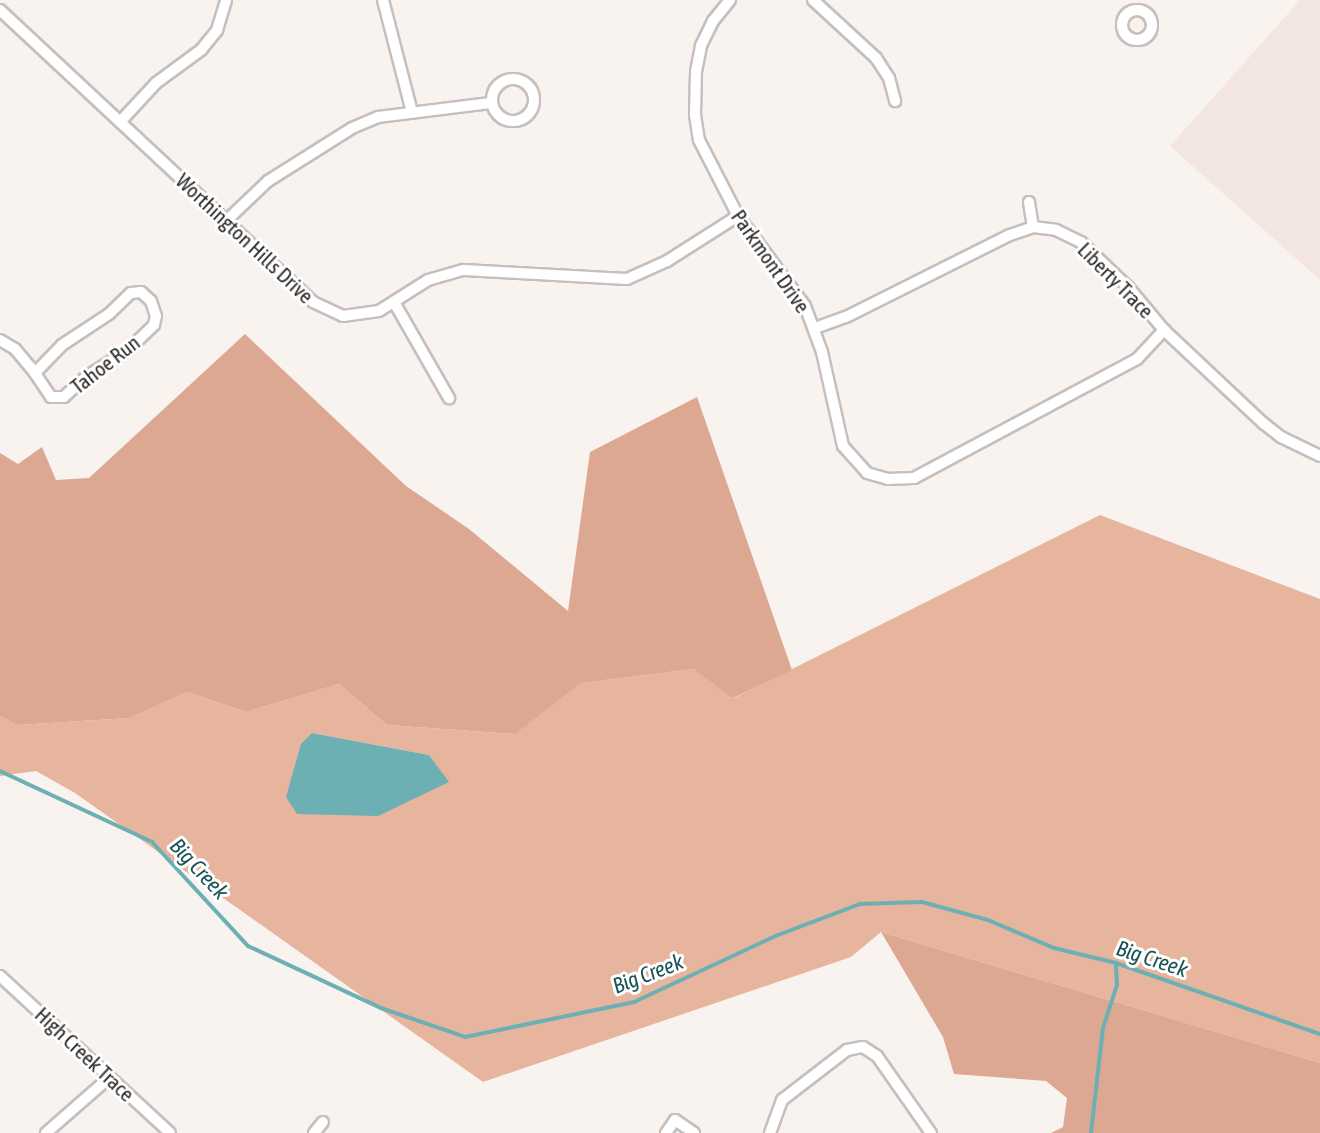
<!DOCTYPE html>
<html>
<head>
<meta charset="utf-8">
<style>
	body { margin:0 }
	#map { position:relative; width:1320px; height:1133px; overflow:hidden; background:#f9f3f0; font-family:"Asap Condensed",sans-serif }
	div>[style] { position:absolute }
	.built>* { inset:0; background:#f3e6e0 }
	.green>* { inset:0; background:#e7b49d }
	.forest>* { inset:0; background:#dca891 }
	.water>* { inset:0; background:#6cb0b4 }
	.stream>* { height:4px; margin:-2px; padding:0 2px; transform-origin:2px; border-radius:2px; background:#6cb0b4 }
	.roads { filter:drop-shadow(2px 0 #c5bfbd) drop-shadow(-2px 0 #c5bfbd) drop-shadow(0 2px #c5bfbd) drop-shadow(0 -2px #c5bfbd) }
	.street>* { height:10px; margin:-5px; padding:0 5px; transform-origin:5px; border-radius:5px; background:#fff }
	.street>.ring { margin:-5px; padding:0; box-sizing:content-box; background:none; border:10px solid #fff; border-radius:50% }
	span { translate:-50% -50%; white-space:nowrap; text-align:center; line-height:1.15; -webkit-text-stroke:6px #fff; paint-order:stroke }
	.street-label { font-size:21px; color:#2a2827 }
	.water-label { font-size:22px; color:#185457; font-style:italic }
</style>
</head>
<body>
<div id="map">
	<div class="built">
		<div style="clip-path:polygon(1300px 0,1320px 0,1320px 280px,1170px 146px)"></div>
	</div>
	<div class="green">
		<div style="clip-path:polygon(evenodd,1100px 515px,1320px 599px,1320px 1063px,881px 932px,851px 957px,483px 1082px,75px 793px,36px 771px,0 776px,0 716px,17px 725px,130px 718px,187px 692px,246px 712px,339px 684px,387px 725px,514px 734px,581px 683px,693px 669px,734px 698px,1100px 515px,312px 733px,429px 755px,448px 782px,312px 733px)"></div>
	</div>
	<div class="forest">
		<div style="clip-path:polygon(245px 334px,406px 486px,469px 529px,568px 611px,590px 452px,697px 397px,792px 670px,733px 698px,693px 669px,581px 683px,515px 734px,387px 725px,339px 684px,246px 712px,187px 692px,130px 718px,17px 725px,0 716px,0 453px,18px 464px,42px 447px,56px 480px,89px 478px)"></div>
		<div style="clip-path:polygon(881px 932px,1320px 1063px,1320px 1133px,1051px 1133px,1063px 1127px,1067px 1098px,1046px 1081px,954px 1074px,943px 1037px)"></div>
	</div>
	<div class="water">
		<div style="clip-path:polygon(312px 733px,429px 755px,449px 782px,378px 816px,297px 814px,286px 797px,301px 744px)"></div>
	</div>
	<div class="stream">
		<div style="left:0;top:771px;width:168px;rotate:25deg"></div>
		<div style="left:152px;top:842px;width:142px;rotate:47.3deg"></div>
		<div style="left:248px;top:946px;width:147px;rotate:25deg"></div>
		<div style="left:381px;top:1008px;width:89px;rotate:19deg"></div>
		<div style="left:465px;top:1037px;width:173px;rotate:-11.7deg"></div>
		<div style="left:634px;top:1002px;width:159px;rotate:-25deg"></div>
		<div style="left:778px;top:935px;width:88px;rotate:-20.7deg"></div>
		<div style="left:860px;top:904px;width:62px;rotate:-1.8deg"></div>
		<div style="left:922px;top:902px;width:68px;rotate:15.3deg"></div>
		<div style="left:988px;top:920px;width:72px;rotate:23deg"></div>
		<div style="left:1054px;top:948px;width:64px;rotate:13.6deg"></div>
		<div style="left:1116px;top:963px;width:216px;rotate:19.2deg"></div>
		<div style="left:1091px;top:1133px;width:106px;rotate:-83.5deg"></div>
		<div style="left:1103px;top:1028px;width:45px;rotate:-72deg"></div>
		<div style="left:1117px;top:985px;width:22px;rotate:-93deg"></div>
	</div>
	<div class="roads">
		<div class="street">
			<div style="left:383px;top:0;width:116px;rotate:75.5deg"></div>
			<div style="left:730px;top:0;width:27px;rotate:129deg"></div>
			<div style="left:713px;top:21px;width:28px;rotate:116deg"></div>
			<div style="left:701px;top:46px;width:25px;rotate:101deg"></div>
			<div style="left:696px;top:71px;width:44px;rotate:91.3deg"></div>
			<div style="left:695px;top:115px;width:25px;rotate:81deg"></div>
			<div style="left:699px;top:140px;width:85px;rotate:62.8deg"></div>
			<div style="left:738px;top:216px;width:112px;rotate:53.3deg"></div>
			<div style="left:805px;top:306px;width:49px;rotate:69.7deg"></div>
			<div style="left:822px;top:352px;width:96px;rotate:77.4deg"></div>
			<div style="left:843px;top:446px;width:36px;rotate:48deg"></div>
			<div style="left:867px;top:473px;width:22px;rotate:16deg"></div>
			<div style="left:888px;top:479px;width:26px;rotate:-2deg"></div>
			<div style="left:914px;top:478px;width:253px;rotate:-28.1deg"></div>
			<div style="left:1137px;top:359px;width:40px;rotate:-47deg"></div>
			<div style="left:813px;top:0;width:86px;rotate:42.6deg"></div>
			<div style="left:876px;top:58px;width:24px;rotate:57deg"></div>
			<div style="left:889px;top:78px;width:24px;rotate:75deg"></div>
			<div style="left:0;top:10px;width:428px;rotate:43deg"></div>
			<div style="left:313px;top:302px;width:33px;rotate:25deg"></div>
			<div style="left:343px;top:316px;width:36px;rotate:-8deg"></div>
			<div style="left:379px;top:311px;width:58px;rotate:-32.3deg"></div>
			<div style="left:428px;top:280px;width:37px;rotate:-16deg"></div>
			<div style="left:464px;top:270px;width:163px;rotate:3.2deg"></div>
			<div style="left:627px;top:279px;width:44px;rotate:-24.2deg"></div>
			<div style="left:667px;top:261px;width:84px;rotate:-32.4deg"></div>
			<div class="ring" style="left:1122px;top:10px;width:20px;height:20px"></div>
			<div class="ring" style="left:492px;top:79px;width:32px;height:32px"></div>
			<div style="left:120px;top:122px;width:53px;rotate:-47.3deg"></div>
			<div style="left:156px;top:83px;width:56px;rotate:-36.3deg"></div>
			<div style="left:201px;top:50px;width:26px;rotate:-51deg"></div>
			<div style="left:217px;top:30px;width:31px;rotate:-73deg"></div>
			<div style="left:1029px;top:202px;width:25px;rotate:81deg"></div>
			<div style="left:226px;top:221px;width:58px;rotate:-43.6deg"></div>
			<div style="left:268px;top:181px;width:99px;rotate:-32.2deg"></div>
			<div style="left:352px;top:128px;width:28px;rotate:-23deg"></div>
			<div style="left:378px;top:117px;width:113px;rotate:-7.1deg"></div>
			<div style="left:141px;top:292px;width:13px;rotate:42deg"></div>
			<div style="left:151px;top:301px;width:16px;rotate:72deg"></div>
			<div style="left:156px;top:316px;width:9px;rotate:103deg"></div>
			<div style="left:154px;top:325px;width:36px;rotate:136deg"></div>
			<div style="left:128px;top:350px;width:50px;rotate:147.3deg"></div>
			<div style="left:86px;top:377px;width:30px;rotate:138deg"></div>
			<div style="left:64px;top:397px;width:13px;rotate:180deg"></div>
			<div style="left:51px;top:397px;width:29px;rotate:-124deg"></div>
			<div style="left:35px;top:373px;width:39px;rotate:-46deg"></div>
			<div style="left:62px;top:345px;width:56px;rotate:-33.4deg"></div>
			<div style="left:109px;top:314px;width:30px;rotate:-44deg"></div>
			<div style="left:131px;top:293px;width:10px;rotate:-6deg"></div>
			<div style="left:394px;top:302px;width:111px;rotate:60.2deg"></div>
			<div style="left:815px;top:328px;width:33px;rotate:-20deg"></div>
			<div style="left:846px;top:317px;width:183px;rotate:-26.6deg"></div>
			<div style="left:1010px;top:235px;width:24px;rotate:-19deg"></div>
			<div style="left:1033px;top:227px;width:23px;rotate:7deg"></div>
			<div style="left:1056px;top:230px;width:28px;rotate:26deg"></div>
			<div style="left:1081px;top:242px;width:66px;rotate:43.8deg"></div>
			<div style="left:1129px;top:288px;width:55px;rotate:50.2deg"></div>
			<div style="left:1164px;top:330px;width:136px;rotate:43.2deg"></div>
			<div style="left:1263px;top:423px;width:23px;rotate:38deg"></div>
			<div style="left:1281px;top:437px;width:43px;rotate:26deg"></div>
			<div style="left:0;top:340px;width:17px;rotate:31deg"></div>
			<div style="left:15px;top:349px;width:31px;rotate:50deg"></div>
			<div style="left:0;top:976px;width:231px;rotate:42.7deg"></div>
			<div style="left:46px;top:1133px;width:85px;rotate:-41.2deg"></div>
			<div style="left:314px;top:1133px;width:14px;rotate:-51deg"></div>
			<div style="left:666px;top:1133px;width:16px;rotate:-55deg"></div>
			<div style="left:675px;top:1120px;width:23px;rotate:34deg"></div>
			<div style="left:770px;top:1133px;width:35px;rotate:-70deg"></div>
			<div style="left:782px;top:1100px;width:82px;rotate:-37.6deg"></div>
			<div style="left:847px;top:1050px;width:16px;rotate:-11deg"></div>
			<div style="left:863px;top:1047px;width:17px;rotate:33deg"></div>
			<div style="left:877px;top:1056px;width:94px;rotate:55deg"></div>
		</div>
	</div>
	<div class="street-label">
		<span style="left:245px;top:238px;rotate:43deg">Worthington Hills Drive</span>
		<span style="left:771px;top:261px;rotate:55deg">Parkmont Drive</span>
		<span style="left:1116px;top:280px;rotate:45deg">Liberty Trace</span>
		<span style="left:105px;top:364px;rotate:-38deg">Tahoe Run</span>
		<span style="left:85px;top:1054px;rotate:43deg">High Creek Trace</span>
	</div>
	<div class="water-label">
		<span style="left:199px;top:869px;rotate:47deg">Big Creek</span>
		<span style="left:1152px;top:959px;rotate:18deg">Big Creek</span>
		<span style="left:648px;top:974px;rotate:-21deg">Big Creek</span>
	</div>
</div>
</body>
</html>
